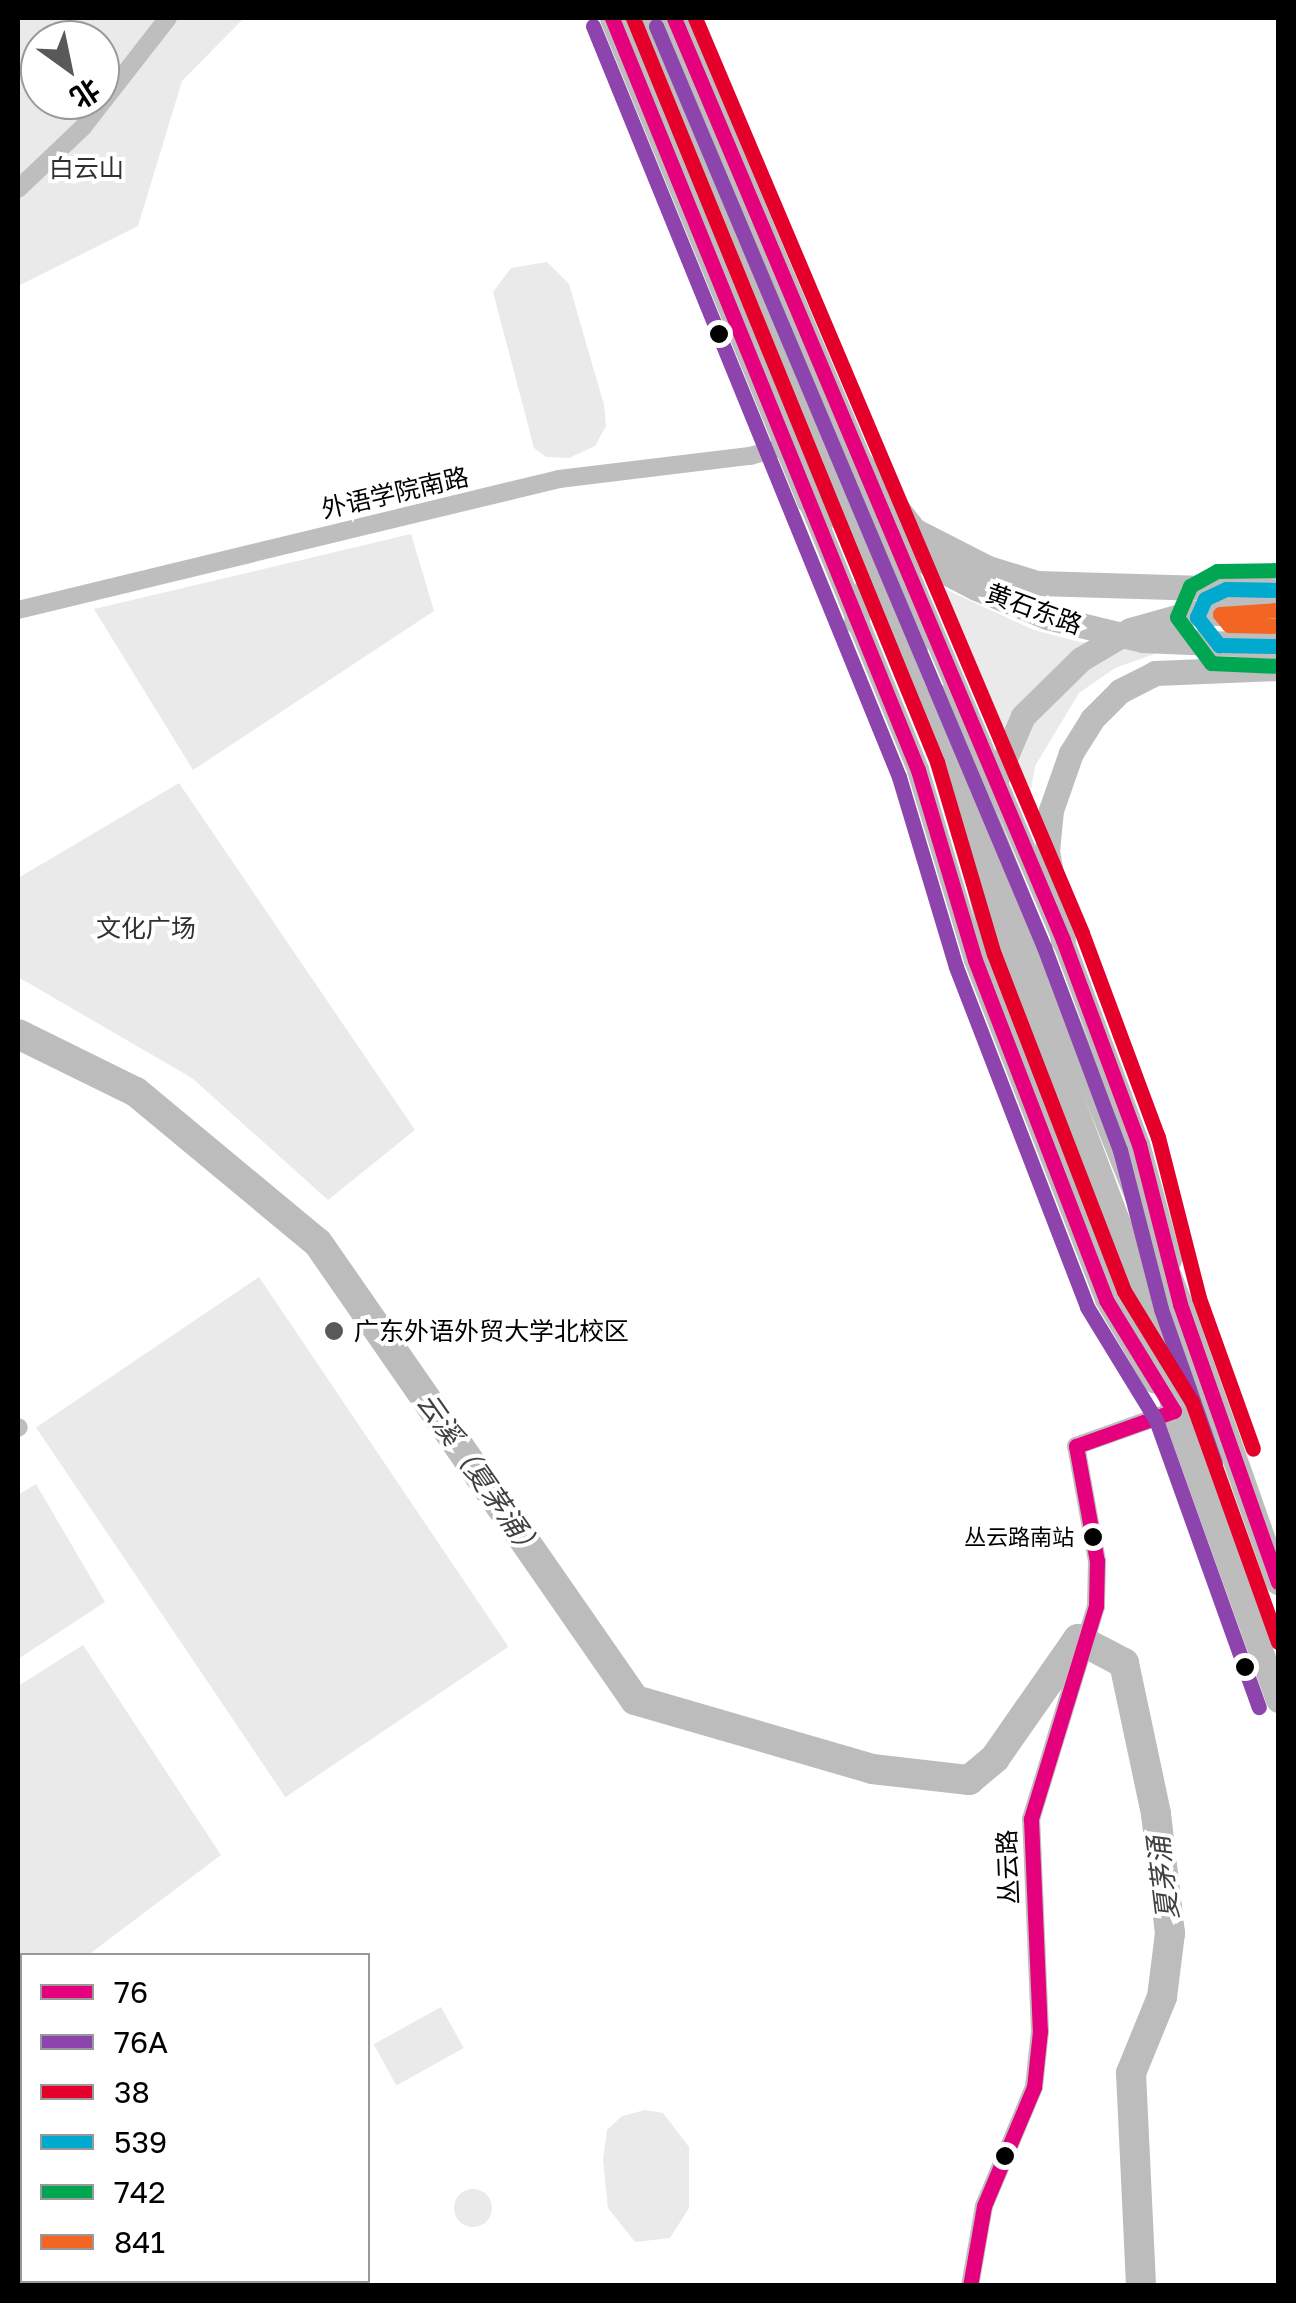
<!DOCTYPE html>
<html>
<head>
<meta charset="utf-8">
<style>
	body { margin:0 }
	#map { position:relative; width:1296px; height:2303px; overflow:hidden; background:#fff; font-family:"Golos Text","Noto Sans SC",sans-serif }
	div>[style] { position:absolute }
	.green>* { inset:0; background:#eaeaea; transform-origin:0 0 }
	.round { border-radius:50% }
	.river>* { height:30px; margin:-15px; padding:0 15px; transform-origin:15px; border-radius:15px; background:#bcbcbc }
	.minor>* { height:18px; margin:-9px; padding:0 9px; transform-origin:9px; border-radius:9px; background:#bebebe }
	.major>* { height:22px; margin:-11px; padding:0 11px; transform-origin:11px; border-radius:11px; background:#bdbdbd }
	.highway>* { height:25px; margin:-12.5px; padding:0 12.5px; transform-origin:12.5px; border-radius:12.5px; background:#bdbdbd }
	.bus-1>* { height:15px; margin:-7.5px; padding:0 7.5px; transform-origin:7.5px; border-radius:7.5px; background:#e5007d }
	.bus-2>* { height:15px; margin:-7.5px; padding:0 7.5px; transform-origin:7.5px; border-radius:7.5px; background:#8e44ad }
	.bus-3>* { height:15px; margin:-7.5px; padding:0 7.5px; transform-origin:7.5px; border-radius:7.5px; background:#e4002b }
	.bus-4>* { height:15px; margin:-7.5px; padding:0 7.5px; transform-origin:7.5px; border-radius:7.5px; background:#00a9ce }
	.bus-5>* { height:15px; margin:-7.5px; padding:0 7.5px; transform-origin:7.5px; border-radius:7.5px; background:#00a651 }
	.bus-6>* { height:15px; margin:-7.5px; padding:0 7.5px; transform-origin:7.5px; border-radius:7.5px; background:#f26522 }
	.dots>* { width:28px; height:28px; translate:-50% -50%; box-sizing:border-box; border:5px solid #fff; border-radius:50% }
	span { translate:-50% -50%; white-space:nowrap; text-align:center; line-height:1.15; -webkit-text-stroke:8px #fff; paint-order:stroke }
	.bus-label { font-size:22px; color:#000 }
	.right { translate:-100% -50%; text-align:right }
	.park-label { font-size:25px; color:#303030 }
	.street-label { font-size:25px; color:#000 }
	.poi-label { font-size:25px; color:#000 }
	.left { translate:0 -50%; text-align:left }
	.water-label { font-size:28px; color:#414141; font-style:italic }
	.frame { position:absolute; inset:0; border:20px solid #000; pointer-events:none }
	.legend { position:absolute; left:20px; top:1953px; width:350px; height:330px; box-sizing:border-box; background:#fff; border:2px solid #999; margin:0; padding:12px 18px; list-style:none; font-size:30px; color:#000 }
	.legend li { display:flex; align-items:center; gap:20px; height:50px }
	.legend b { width:50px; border:2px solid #999 }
	.north { position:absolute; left:20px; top:20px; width:100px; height:100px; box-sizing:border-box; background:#fff; border:2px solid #999; border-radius:50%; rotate:147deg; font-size:28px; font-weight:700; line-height:40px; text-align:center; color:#000 }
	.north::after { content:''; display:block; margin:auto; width:35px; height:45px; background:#595959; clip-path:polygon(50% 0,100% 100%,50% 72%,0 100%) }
</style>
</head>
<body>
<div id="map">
	<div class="green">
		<div style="clip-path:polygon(evenodd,18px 18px,244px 18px,182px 81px,138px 226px,18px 286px,18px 18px,40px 40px,100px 40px,100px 100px,40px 100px,40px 40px)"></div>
		<div style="clip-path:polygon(547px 262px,569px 284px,604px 405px,606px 426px,595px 446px,569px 458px,546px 457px,534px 448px,493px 292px,511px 268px)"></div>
		<div style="clip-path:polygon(411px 534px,434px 611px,193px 770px,94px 609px)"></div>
		<div style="clip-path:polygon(934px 584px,1034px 630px,1080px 642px,1169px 649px,1115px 668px,1079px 693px,1035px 766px,1027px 814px)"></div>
		<div style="clip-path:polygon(179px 783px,415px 1130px,328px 1200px,192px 1078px,18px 977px,18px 878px)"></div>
		<div style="left:259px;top:1277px;width:446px;height:269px;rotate:56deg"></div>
		<div style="clip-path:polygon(36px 1484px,105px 1602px,18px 1659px,18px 1495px)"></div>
		<div style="clip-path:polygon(83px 1645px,221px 1855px,88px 1955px,22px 1956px,18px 2146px,18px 1686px)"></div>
		<div style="left:441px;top:2007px;width:47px;height:77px;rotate:61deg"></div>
		<div style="clip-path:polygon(645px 2110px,663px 2113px,689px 2147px,689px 2208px,670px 2238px,635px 2242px,608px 2208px,603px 2160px,607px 2130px,622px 2116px)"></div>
		<div class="round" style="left:454px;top:2189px;width:38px;height:38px"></div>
		<div style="clip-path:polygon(22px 2250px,22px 2280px,205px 2285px,18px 2285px)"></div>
	</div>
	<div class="river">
		<div style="left:18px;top:1034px;width:131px;rotate:26.2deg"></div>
		<div style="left:136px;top:1092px;width:236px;rotate:39.7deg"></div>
		<div style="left:318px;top:1243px;width:556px;rotate:55.25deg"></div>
		<div style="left:635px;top:1700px;width:247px;rotate:16.2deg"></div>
		<div style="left:872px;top:1769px;width:98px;rotate:6.5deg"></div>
		<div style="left:969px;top:1780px;width:34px;rotate:-40deg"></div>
		<div style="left:995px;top:1758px;width:145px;rotate:-55.1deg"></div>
		<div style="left:1078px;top:1639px;width:52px;rotate:27.6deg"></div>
		<div style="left:1124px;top:1663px;width:154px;rotate:78deg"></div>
		<div style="left:1156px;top:1814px;width:120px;rotate:83.3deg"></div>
		<div style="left:1170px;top:1933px;width:64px;rotate:97.1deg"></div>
		<div style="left:1162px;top:1997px;width:82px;rotate:112.2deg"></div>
		<div style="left:1131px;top:2073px;width:213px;rotate:87.3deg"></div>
	</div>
	<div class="minor">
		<div style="left:18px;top:189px;width:90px;rotate:-43.6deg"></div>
		<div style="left:83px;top:127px;width:138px;rotate:-52.1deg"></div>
		<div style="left:18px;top:610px;width:557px;rotate:-13.61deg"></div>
		<div style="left:559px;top:479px;width:192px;rotate:-6.9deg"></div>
		<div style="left:750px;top:456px;width:45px;rotate:-15.6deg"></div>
		<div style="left:18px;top:1428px;width:1px;rotate:-45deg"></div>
		<div style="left:970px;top:2286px;width:81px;rotate:-80.1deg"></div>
		<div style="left:984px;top:2206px;width:129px;rotate:-67.2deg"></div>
		<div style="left:1034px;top:2087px;width:56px;rotate:-83.9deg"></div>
		<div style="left:1040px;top:2031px;width:212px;rotate:-92.4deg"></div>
		<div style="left:1031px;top:1819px;width:223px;rotate:-73deg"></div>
		<div style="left:1096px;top:1606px;width:45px;rotate:-88.7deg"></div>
		<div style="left:1097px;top:1561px;width:117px;rotate:-100.3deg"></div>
		<div style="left:1076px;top:1446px;width:104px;rotate:-19.7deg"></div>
	</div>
	<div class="major">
		<div style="left:871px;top:485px;width:494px;rotate:67.1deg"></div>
		<div style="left:1063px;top:940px;width:218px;rotate:69.6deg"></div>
		<div style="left:1139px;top:1144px;width:121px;rotate:74.7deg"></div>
		<div style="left:809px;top:501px;width:290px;rotate:67.9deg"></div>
		<div style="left:918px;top:770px;width:198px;rotate:73.3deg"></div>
		<div style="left:975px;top:960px;width:364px;rotate:68.9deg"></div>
		<div style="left:1106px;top:1300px;width:96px;rotate:59.4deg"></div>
	</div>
	<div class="highway">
		<div style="left:612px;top:18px;width:522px;rotate:67.81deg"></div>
		<div style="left:809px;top:501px;width:188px;rotate:27.5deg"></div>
		<div style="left:976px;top:588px;width:77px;rotate:22.2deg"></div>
		<div style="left:1047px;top:617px;width:99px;rotate:13.5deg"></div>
		<div style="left:1143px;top:640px;width:135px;rotate:2.5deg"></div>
		<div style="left:635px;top:18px;width:835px;rotate:67.46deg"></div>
		<div style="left:955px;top:789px;width:554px;rotate:69.41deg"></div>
		<div style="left:1150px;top:1308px;width:106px;rotate:76.9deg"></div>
		<div style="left:1174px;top:1411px;width:307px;rotate:70.2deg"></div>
		<div style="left:654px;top:18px;width:680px;rotate:67.43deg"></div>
		<div style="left:674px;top:18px;width:481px;rotate:67.3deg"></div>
		<div style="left:860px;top:462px;width:87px;rotate:51.5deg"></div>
		<div style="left:914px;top:530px;width:83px;rotate:27.2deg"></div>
		<div style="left:988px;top:568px;width:51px;rotate:17deg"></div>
		<div style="left:1037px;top:583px;width:241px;rotate:1.7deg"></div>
		<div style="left:856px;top:621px;width:49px;rotate:-72.3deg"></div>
		<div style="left:937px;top:696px;width:655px;rotate:68.21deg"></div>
		<div style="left:1180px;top:1304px;width:295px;rotate:70.6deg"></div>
		<div style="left:982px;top:812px;width:104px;rotate:-66.9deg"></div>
		<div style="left:1023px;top:716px;width:81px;rotate:-44.5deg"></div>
		<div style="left:1081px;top:659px;width:57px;rotate:-30.6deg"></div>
		<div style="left:1130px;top:630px;width:63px;rotate:-15.6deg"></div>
		<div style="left:1191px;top:613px;width:87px"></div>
		<div style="left:977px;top:877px;width:72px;rotate:77.1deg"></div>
		<div style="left:993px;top:947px;width:453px;rotate:69deg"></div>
		<div style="left:1063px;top:940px;width:90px;rotate:-100.2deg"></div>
		<div style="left:1047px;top:851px;width:41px;rotate:-84.4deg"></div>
		<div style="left:1051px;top:810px;width:60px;rotate:-70.7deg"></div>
		<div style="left:1071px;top:753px;width:40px;rotate:-58deg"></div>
		<div style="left:1092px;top:719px;width:40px;rotate:-45deg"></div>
		<div style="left:1120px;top:691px;width:39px;rotate:-27deg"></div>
		<div style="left:1155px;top:673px;width:123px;rotate:-2.3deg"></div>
	</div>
	<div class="bus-1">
		<div style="left:612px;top:18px;width:812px;rotate:67.86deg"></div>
		<div style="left:918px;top:770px;width:198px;rotate:73.3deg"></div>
		<div style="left:975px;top:960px;width:364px;rotate:68.9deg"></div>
		<div style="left:1106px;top:1300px;width:130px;rotate:58.5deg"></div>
		<div style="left:1174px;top:1411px;width:104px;rotate:160.3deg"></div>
		<div style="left:1076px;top:1446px;width:117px;rotate:79.7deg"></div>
		<div style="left:1097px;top:1561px;width:45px;rotate:91.3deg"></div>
		<div style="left:1096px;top:1606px;width:223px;rotate:107deg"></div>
		<div style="left:1031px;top:1819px;width:212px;rotate:87.6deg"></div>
		<div style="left:1040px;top:2031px;width:56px;rotate:96.1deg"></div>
		<div style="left:1034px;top:2087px;width:129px;rotate:112.8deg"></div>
		<div style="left:984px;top:2206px;width:81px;rotate:99.9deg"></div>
		<div style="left:674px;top:18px;width:1001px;rotate:67.12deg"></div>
		<div style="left:1063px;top:940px;width:218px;rotate:69.6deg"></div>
		<div style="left:1139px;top:1144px;width:165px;rotate:75.6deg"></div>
		<div style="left:1180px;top:1304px;width:295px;rotate:70.6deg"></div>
	</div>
	<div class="bus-2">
		<div style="left:593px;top:26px;width:811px;rotate:67.83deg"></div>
		<div style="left:899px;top:777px;width:198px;rotate:73.3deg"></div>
		<div style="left:956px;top:967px;width:364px;rotate:68.9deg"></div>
		<div style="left:1087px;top:1307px;width:132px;rotate:58.6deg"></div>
		<div style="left:1156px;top:1420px;width:305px;rotate:70.3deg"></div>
		<div style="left:656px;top:26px;width:999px;rotate:67.16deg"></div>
		<div style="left:1044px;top:947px;width:217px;rotate:69.5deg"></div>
		<div style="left:1120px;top:1150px;width:164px;rotate:75.5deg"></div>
		<div style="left:1161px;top:1309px;width:163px;rotate:70.7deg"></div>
	</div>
	<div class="bus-3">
		<div style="left:633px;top:18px;width:804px;rotate:67.77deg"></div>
		<div style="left:937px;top:762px;width:200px;rotate:73.5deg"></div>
		<div style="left:994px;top:954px;width:361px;rotate:68.9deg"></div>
		<div style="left:1124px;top:1291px;width:130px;rotate:58.5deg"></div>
		<div style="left:1192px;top:1402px;width:255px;rotate:70.3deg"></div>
		<div style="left:695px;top:18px;width:993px;rotate:67.07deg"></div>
		<div style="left:1082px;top:933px;width:218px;rotate:69.6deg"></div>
		<div style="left:1158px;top:1137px;width:166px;rotate:75.7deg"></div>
		<div style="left:1199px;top:1298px;width:160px;rotate:70.3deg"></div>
	</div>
	<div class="bus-4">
		<div style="left:1278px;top:590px;width:52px;rotate:-178.9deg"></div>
		<div style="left:1226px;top:589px;width:23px;rotate:155deg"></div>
		<div style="left:1205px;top:599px;width:20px;rotate:114deg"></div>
		<div style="left:1197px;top:617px;width:36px;rotate:52deg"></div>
		<div style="left:1219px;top:645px;width:59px;rotate:1deg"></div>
	</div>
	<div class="bus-5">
		<div style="left:1278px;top:666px;width:67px;rotate:-177.4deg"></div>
		<div style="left:1211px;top:663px;width:57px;rotate:-126.5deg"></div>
		<div style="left:1177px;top:617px;width:34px;rotate:-67deg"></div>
		<div style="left:1190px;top:586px;width:31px;rotate:-29deg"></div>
		<div style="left:1217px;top:571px;width:61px;rotate:-0.9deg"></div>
	</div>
	<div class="bus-6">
		<div style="left:1278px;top:610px;width:58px;rotate:176.1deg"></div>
		<div style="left:1220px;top:614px;width:14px;rotate:51deg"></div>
		<div style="left:1229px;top:625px;width:49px;rotate:1.2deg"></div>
	</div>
	<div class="dots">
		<div style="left:719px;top:334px;background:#000"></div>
		<div style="left:334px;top:1331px;background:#595959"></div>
		<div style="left:1093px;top:1537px;background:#000"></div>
		<div style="left:1245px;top:1667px;background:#000"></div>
		<div style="left:1005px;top:2156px;background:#000"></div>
	</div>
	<div class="bus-label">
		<span class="right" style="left:1074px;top:1537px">丛云路南站</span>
	</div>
	<div class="park-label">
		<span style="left:86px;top:168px">白云山</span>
		<span style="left:146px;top:928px">文化广场</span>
	</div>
	<div class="street-label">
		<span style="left:395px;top:493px;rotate:-13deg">外语学院南路</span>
		<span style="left:1034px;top:609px;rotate:20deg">黄石东路</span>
		<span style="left:1008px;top:1867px;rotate:-92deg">丛云路</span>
	</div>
	<div class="poi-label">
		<span class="left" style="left:354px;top:1331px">广东外语外贸大学北校区</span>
	</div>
	<div class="water-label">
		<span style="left:480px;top:1476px;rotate:55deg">云溪（夏茅涌）</span>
		<span style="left:1163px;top:1878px;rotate:-97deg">夏茅涌</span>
	</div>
	<div class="frame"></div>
	<ul class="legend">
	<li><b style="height:12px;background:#e5007d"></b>76</li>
	<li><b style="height:12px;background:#8e44ad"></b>76A</li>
	<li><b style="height:12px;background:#e4002b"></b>38</li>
	<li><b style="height:12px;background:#00a9ce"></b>539</li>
	<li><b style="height:12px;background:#00a651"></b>742</li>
	<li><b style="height:12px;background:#f26522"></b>841</li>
	</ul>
	<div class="north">北</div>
</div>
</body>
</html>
